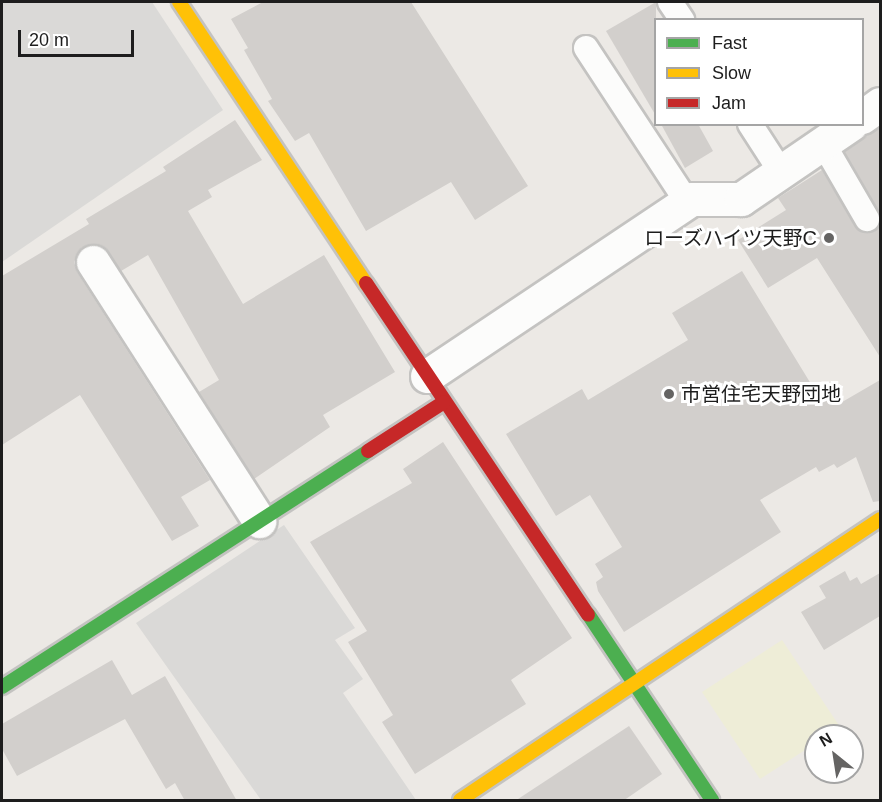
<!DOCTYPE html>
<html>
<head>
<meta charset="utf-8">
<style>
	body { margin:0 }
	#map { position:relative; width:882px; height:802px; overflow:hidden; background:#ece9e5; font-family:Arial,"Noto Sans JP",sans-serif }
	div>[style] { position:absolute }
	.farmland>* { inset:0; background:#eeedd7 }
	.parking>* { inset:0; background:#dad9d7 }
	.building>* { inset:0; background:#d2cfcc }
	.roads { filter:drop-shadow(2px 0 #c4c3c1) drop-shadow(-2px 0 #c4c3c1) drop-shadow(0 2px #c4c3c1) drop-shadow(0 -2px #c4c3c1) }
	.lane>* { height:24px; margin:-12px; padding:0 12px; transform-origin:12px; border-radius:12px; background:#fcfcfb }
	.street>* { height:33px; margin:-16.5px; padding:0 16.5px; transform-origin:16.5px; border-radius:16.5px; background:#fcfcfb }
	.fast>* { height:14px; margin:-7px; padding:0 7px; transform-origin:7px; border-radius:7px; background:#4caf50 }
	.slow>* { height:14px; margin:-7px; padding:0 7px; transform-origin:7px; border-radius:7px; background:#ffc107 }
	.jam>* { height:14px; margin:-7px; padding:0 7px; transform-origin:7px; border-radius:7px; background:#c62828 }
	.dots>* { width:16px; height:16px; translate:-50% -50%; box-sizing:border-box; border:3px solid #fff; border-radius:50% }
	span { translate:-50% -50%; white-space:nowrap; text-align:center; line-height:1.15; -webkit-text-stroke:6px #fff; paint-order:stroke }
	.poi-label { font-size:20px; color:#1d1d1d }
	.right { translate:-100% -50%; text-align:right }
	.left { translate:0 -50%; text-align:left }
	.frame { position:absolute; inset:0; border:3px solid #1d1d1d; pointer-events:none }
	.legend { position:absolute; left:654px; top:18px; width:210px; height:108px; box-sizing:border-box; background:#fff; border:2px solid #a5a5a5; margin:0; padding:8px 10px; list-style:none; font-size:18px; color:#1d1d1d }
	.legend li { display:flex; align-items:center; gap:12px; height:30px }
	.legend b { width:30px; border:2px solid #a5a5a5 }
	.north { position:absolute; left:804px; top:724px; width:60px; height:60px; box-sizing:border-box; background:#fff; border:2px solid #a5a5a5; border-radius:50%; rotate:330deg; font-size:16px; font-weight:700; line-height:24px; text-align:center; color:#1d1d1d }
	.north::after { content:''; display:block; margin:auto; width:21px; height:27px; background:#656463; clip-path:polygon(50% 0,100% 100%,50% 72%,0 100%) }
	.scale { position:absolute; left:18px; top:30px; width:116px; height:27px; box-sizing:border-box; border:3px solid #1d1d1d; border-top:0; padding-left:8px; font-size:18px; line-height:21px; white-space:nowrap; color:#1d1d1d; -webkit-text-stroke:4px #fff; paint-order:stroke }
</style>
</head>
<body>
<div id="map">
	<div class="farmland">
		<div style="clip-path:polygon(782px 640px,840px 727px,816px 736px,816px 743px,760px 779px,702px 692px)"></div>
	</div>
	<div class="parking">
		<div style="clip-path:polygon(2px 2px,152px 2px,223px 110px,2px 262px)"></div>
		<div style="clip-path:polygon(284px 525px,355px 628px,335px 640px,363px 679px,343px 693px,416px 800px,261px 800px,136px 623px)"></div>
	</div>
	<div class="building">
		<div style="clip-path:polygon(263px 2px,411px 2px,528px 186px,475px 220px,451px 182px,366px 231px,309px 133px,295px 141px,268px 101px,272px 99px,244px 50px,248px 48px,231px 19px)"></div>
		<div style="clip-path:polygon(656px 2px,656px 116px,606px 31px)"></div>
		<div style="clip-path:polygon(235px 120px,262px 160px,208px 190px,212px 197px,188px 211px,243px 304px,324px 255px,395px 372px,323px 415px,330px 427px,254px 479px,199px 392px,219px 380px,148px 255px,121px 271px,102px 246px,82px 247px,74px 262px,77px 272px,210px 480px,181px 497px,199px 526px,172px 541px,80px 395px,2px 445px,2px 276px,89px 224px,86px 219px,166px 171px,163px 167px)"></div>
		<div style="clip-path:polygon(661px 124px,698px 124px,713px 151px,685px 168px)"></div>
		<div style="clip-path:polygon(880px 127px,880px 216px,844px 151px)"></div>
		<div style="clip-path:polygon(822px 170px,859px 231px,874px 232px,880px 222px,880px 357px,817px 258px,768px 288px,738px 240px,786px 210px,778px 198px)"></div>
		<div style="clip-path:polygon(742px 271px,822px 402px,832px 396px,837px 405px,880px 380px,880px 501px,873px 502px,856px 457px,837px 468px,834px 464px,819px 472px,816px 467px,760px 500px,781px 532px,624px 632px,598px 591px,596px 582px,603px 577px,595px 564px,622px 547px,590px 495px,556px 516px,506px 434px,582px 389px,588px 400px,688px 340px,672px 313px)"></div>
		<div style="clip-path:polygon(443px 442px,572px 638px,511px 680px,526px 704px,415px 774px,382px 722px,393px 715px,348px 642px,367px 631px,310px 542px,412px 483px,403px 469px)"></div>
		<div style="clip-path:polygon(845px 571px,850px 581px,857px 577px,861px 584px,880px 573px,880px 616px,824px 650px,801px 612px,826px 598px,819px 586px)"></div>
		<div style="clip-path:polygon(112px 660px,132px 695px,165px 676px,237px 801px,185px 801px,175px 783px,166px 789px,125px 719px,17px 776px,2px 749px,2px 724px)"></div>
		<div style="clip-path:polygon(629px 726px,662px 774px,623px 801px,515px 801px)"></div>
	</div>
	<div class="roads">
		<div class="lane">
			<div style="left:670px;top:2px;width:22px;rotate:56deg"></div>
			<div style="left:586px;top:48px;width:184px;rotate:56.7deg"></div>
			<div style="left:750px;top:124px;width:57px;rotate:57.1deg"></div>
			<div style="left:823px;top:143px;width:88px;rotate:59.9deg"></div>
		</div>
		<div class="street">
			<div style="left:862px;top:117px;width:22px;rotate:-36deg"></div>
			<div style="left:93px;top:262px;width:308px;rotate:57.3deg"></div>
			<div style="left:427px;top:376px;width:318px;rotate:-33.8deg"></div>
			<div style="left:691px;top:199px;width:50px"></div>
			<div style="left:741px;top:199px;width:133px;rotate:-34.3deg"></div>
		</div>
		<div class="fast">
			<div style="left:588px;top:614px;width:224px;rotate:56.3deg"></div>
			<div style="left:2px;top:687px;width:435px;rotate:-32.8deg"></div>
		</div>
		<div class="slow">
			<div style="left:179px;top:2px;width:338px;rotate:56.4deg"></div>
			<div style="left:460px;top:800px;width:505px;rotate:-33.78deg"></div>
		</div>
		<div class="jam">
			<div style="left:366px;top:283px;width:399px;rotate:56.2deg"></div>
			<div style="left:368px;top:451px;width:90px;rotate:-32.8deg"></div>
		</div>
	</div>
	<div class="dots">
		<div style="left:829px;top:238px;background:#656463"></div>
		<div style="left:669px;top:394px;background:#656463"></div>
	</div>
	<div class="poi-label">
		<span class="right" style="left:817px;top:238px">ローズハイツ天野C</span>
		<span class="left" style="left:681px;top:394px">市営住宅天野団地</span>
	</div>
	<div class="frame"></div>
	<ul class="legend">
	<li><b style="height:8px;background:#4caf50"></b>Fast</li>
	<li><b style="height:8px;background:#ffc107"></b>Slow</li>
	<li><b style="height:8px;background:#c62828"></b>Jam</li>
	</ul>
	<div class="north">N</div>
	<div class="scale">20 m</div>
</div>
</body>
</html>
